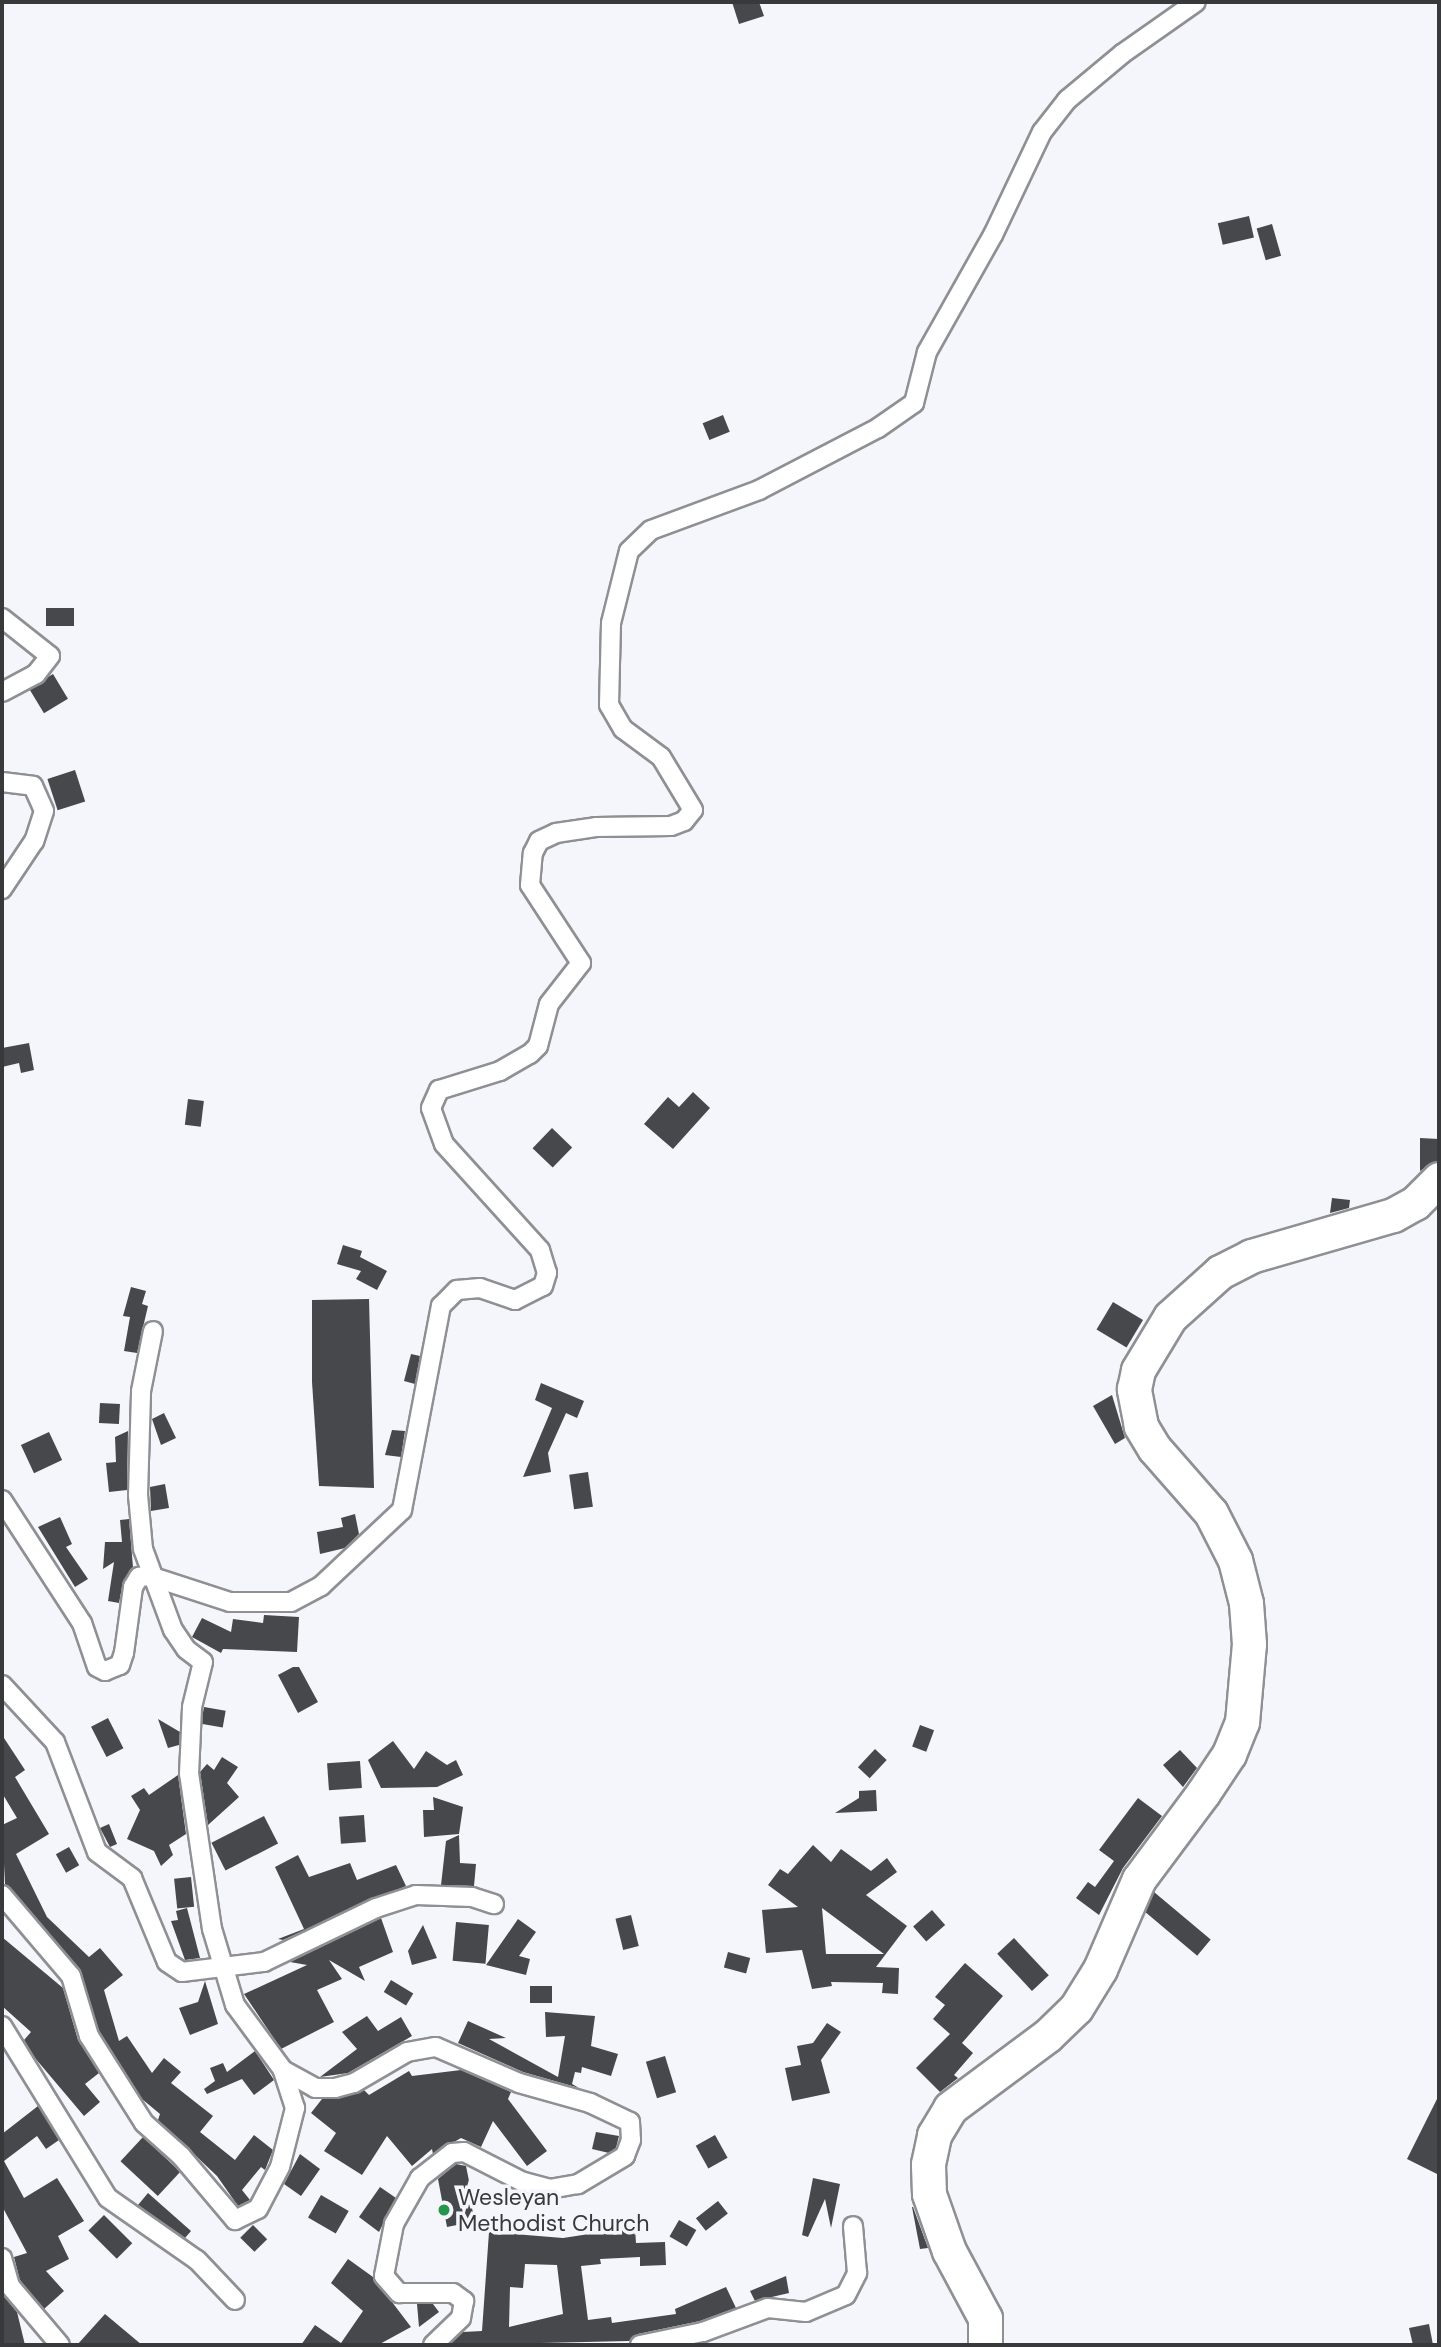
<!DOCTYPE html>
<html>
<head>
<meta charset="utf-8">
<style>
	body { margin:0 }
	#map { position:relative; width:1441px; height:2347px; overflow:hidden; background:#f4f6fb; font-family:"DM Sans",sans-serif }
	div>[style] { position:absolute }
	.building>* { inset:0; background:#47484c; transform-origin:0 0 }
	.roads { filter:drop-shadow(2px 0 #8e9094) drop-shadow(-2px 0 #8e9094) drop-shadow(0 2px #8e9094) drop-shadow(0 -2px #8e9094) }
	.street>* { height:18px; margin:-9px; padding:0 9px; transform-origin:9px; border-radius:9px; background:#fff }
	.highway>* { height:33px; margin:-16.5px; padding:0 16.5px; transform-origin:16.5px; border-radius:16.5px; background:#fff }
	.dots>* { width:19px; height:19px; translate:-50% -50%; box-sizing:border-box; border:4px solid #f4f6fb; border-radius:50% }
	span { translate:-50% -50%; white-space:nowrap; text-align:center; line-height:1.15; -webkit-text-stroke:7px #f4f6fb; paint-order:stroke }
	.poi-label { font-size:23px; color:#38393b }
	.left { translate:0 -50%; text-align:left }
	.frame { position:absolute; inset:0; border:4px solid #38393b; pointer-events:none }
</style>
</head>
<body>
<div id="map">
	<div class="building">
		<div style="clip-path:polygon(732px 2px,759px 2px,764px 16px,739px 24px)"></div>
		<div style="left:1249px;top:216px;width:22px;height:32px;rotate:77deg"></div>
		<div style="left:1272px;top:224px;width:33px;height:16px;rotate:74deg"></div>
		<div style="left:723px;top:415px;width:18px;height:22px;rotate:68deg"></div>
		<div style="left:46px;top:608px;width:28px;height:18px"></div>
		<div style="left:53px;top:674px;width:29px;height:28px;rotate:59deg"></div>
		<div style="left:75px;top:770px;width:33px;height:29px;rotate:72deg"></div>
		<div style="clip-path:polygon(29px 1043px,34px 1070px,21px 1073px,19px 1063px,2px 1067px,2px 1048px)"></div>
		<div style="clip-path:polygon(693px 1092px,710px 1108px,673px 1149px,644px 1124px,668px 1097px,679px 1107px)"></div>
		<div style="left:188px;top:1099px;width:16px;height:26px;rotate:7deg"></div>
		<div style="left:552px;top:1128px;width:28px;height:28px;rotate:44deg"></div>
		<div style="clip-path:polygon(1420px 1138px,1439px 1139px,1439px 1160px,1420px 1171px)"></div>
		<div style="clip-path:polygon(1332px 1198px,1350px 1200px,1349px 1208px,1330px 1213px)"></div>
		<div style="clip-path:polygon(343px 1245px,362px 1251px,360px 1257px,387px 1271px,377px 1290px,356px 1279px,361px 1271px,337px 1264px)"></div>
		<div style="clip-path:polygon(131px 1287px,146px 1291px,142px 1304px,148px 1306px,137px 1353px,124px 1351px,130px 1317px,123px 1316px)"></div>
		<div style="clip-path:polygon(369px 1299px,374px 1488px,319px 1486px,312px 1382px,312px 1300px)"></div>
		<div style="left:1113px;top:1302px;width:35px;height:32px;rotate:31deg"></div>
		<div style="clip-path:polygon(411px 1354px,420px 1356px,415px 1384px,404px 1381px)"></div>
		<div style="clip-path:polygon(541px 1383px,584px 1401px,577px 1418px,566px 1413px,548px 1453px,551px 1472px,523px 1477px,552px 1408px,535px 1400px)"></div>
		<div style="clip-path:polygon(1112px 1395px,1125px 1438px,1115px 1444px,1093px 1406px)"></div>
		<div style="left:100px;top:1403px;width:20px;height:20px;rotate:3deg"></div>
		<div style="clip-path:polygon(164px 1413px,176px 1438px,161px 1445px,152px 1419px)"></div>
		<div style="clip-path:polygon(392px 1430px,405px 1431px,401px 1457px,385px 1455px)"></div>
		<div style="clip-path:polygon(128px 1431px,127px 1490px,109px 1492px,106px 1463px,116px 1462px,115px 1437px)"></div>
		<div style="left:49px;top:1432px;width:31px;height:31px;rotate:65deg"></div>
		<div style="left:588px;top:1472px;width:35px;height:19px;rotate:82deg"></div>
		<div style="clip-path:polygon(165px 1484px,169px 1508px,151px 1511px,150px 1487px)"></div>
		<div style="clip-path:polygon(355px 1514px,359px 1534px,345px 1548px,320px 1554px,317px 1532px,343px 1527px,341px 1518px)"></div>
		<div style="clip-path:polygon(60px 1517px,72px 1544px,66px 1547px,88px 1579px,75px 1587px,38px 1527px)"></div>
		<div style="clip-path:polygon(129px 1519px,133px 1567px,123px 1582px,119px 1603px,108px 1601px,114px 1562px,103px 1569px,105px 1542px,122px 1542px,120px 1520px)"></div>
		<div style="clip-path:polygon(264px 1615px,299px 1617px,297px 1652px,223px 1649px,221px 1653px,192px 1637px,202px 1618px,231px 1632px,233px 1619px,263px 1623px)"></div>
		<div style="clip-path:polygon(293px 1667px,299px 1667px,318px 1702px,298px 1713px,278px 1675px)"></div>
		<div style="left:204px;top:1707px;width:22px;height:17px;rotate:10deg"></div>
		<div style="left:108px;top:1718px;width:34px;height:19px;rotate:63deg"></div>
		<div style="clip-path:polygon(158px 1719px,180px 1732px,179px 1745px,168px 1748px)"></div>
		<div style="left:920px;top:1725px;width:15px;height:23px;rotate:20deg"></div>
		<div style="clip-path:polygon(2px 1735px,25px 1770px,15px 1777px,49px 1834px,16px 1854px,47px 1917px,89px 1957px,100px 1948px,123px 1975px,104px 1990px,119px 2041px,127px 2036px,152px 2073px,164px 2058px,181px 2072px,171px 2083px,213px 2116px,200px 2132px,235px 2160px,254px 2135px,273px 2150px,265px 2170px,261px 2167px,242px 2190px,250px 2200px,238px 2206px,217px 2176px,158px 2120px,160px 2114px,142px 2099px,99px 2031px,80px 1969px,5px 1884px,2px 1825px,17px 1818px,2px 1793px)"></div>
		<div style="clip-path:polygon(393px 1741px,414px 1769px,426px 1751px,447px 1765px,456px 1760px,463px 1775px,437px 1787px,381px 1788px,368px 1760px)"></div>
		<div style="left:875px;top:1749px;width:16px;height:25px;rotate:43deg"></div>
		<div style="clip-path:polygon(1180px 1750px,1197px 1768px,1183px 1787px,1163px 1765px)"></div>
		<div style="clip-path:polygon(222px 1757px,238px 1767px,227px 1783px,239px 1797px,208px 1825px,200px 1772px,207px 1764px,214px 1770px)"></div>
		<div style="left:360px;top:1761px;width:27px;height:33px;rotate:86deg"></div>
		<div style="clip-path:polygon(178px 1775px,186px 1834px,169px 1845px,173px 1855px,161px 1866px,154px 1851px,127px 1839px,140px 1810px,131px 1796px,144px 1788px,149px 1795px)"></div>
		<div style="clip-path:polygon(876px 1790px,877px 1811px,835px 1813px,859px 1798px,859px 1791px)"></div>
		<div style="clip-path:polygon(433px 1797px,463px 1807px,459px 1834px,424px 1837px,423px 1810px,434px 1810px)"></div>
		<div style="clip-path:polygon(1138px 1798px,1162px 1816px,1123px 1868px,1099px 1915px,1076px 1898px,1088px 1882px,1095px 1887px,1114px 1861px,1099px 1850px)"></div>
		<div style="left:364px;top:1815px;width:27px;height:25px;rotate:86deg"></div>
		<div style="left:264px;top:1816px;width:31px;height:59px;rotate:63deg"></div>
		<div style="clip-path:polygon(109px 1824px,117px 1844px,110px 1847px,100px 1828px)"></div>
		<div style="clip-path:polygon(459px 1835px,460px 1863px,476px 1864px,474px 1886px,441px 1885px,446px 1841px)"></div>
		<div style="clip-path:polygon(evenodd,813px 1845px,831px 1862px,841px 1849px,871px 1871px,887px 1858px,897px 1872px,866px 1895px,907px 1926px,876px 1967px,899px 1968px,898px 1994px,882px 1993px,883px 1983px,831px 1982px,832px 1986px,812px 1989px,802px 1950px,766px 1953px,762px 1910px,798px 1907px,768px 1885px,780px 1869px,788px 1874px,813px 1845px,822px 1908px,884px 1954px,826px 1954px,822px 1908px)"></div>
		<div style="left:69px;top:1847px;width:21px;height:15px;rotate:61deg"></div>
		<div style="clip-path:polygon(298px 1855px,309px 1877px,350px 1863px,357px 1880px,396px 1865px,406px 1886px,283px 1940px,278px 1939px,304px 1929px,275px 1867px)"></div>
		<div style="left:191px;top:1877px;width:30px;height:17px;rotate:84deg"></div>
		<div style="left:1154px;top:1892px;width:74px;height:21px;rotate:40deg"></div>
		<div style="clip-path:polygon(187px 1908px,200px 1958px,185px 1960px,171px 1921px,178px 1920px,176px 1911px)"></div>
		<div style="left:932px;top:1910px;width:20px;height:25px;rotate:49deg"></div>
		<div style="left:631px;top:1915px;width:32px;height:16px;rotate:76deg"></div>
		<div style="clip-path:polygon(381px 1918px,393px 1952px,359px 1967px,365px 1981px,329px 1960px,342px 1979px,317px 1990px,334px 2022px,281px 2049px,244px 1994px,307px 1965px,290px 1962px)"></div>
		<div style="clip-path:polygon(518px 1919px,536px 1932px,519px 1956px,530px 1959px,526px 1975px,486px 1965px)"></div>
		<div style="left:456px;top:1922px;width:33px;height:39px;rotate:5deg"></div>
		<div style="clip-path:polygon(423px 1925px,437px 1958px,412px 1965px,408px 1951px)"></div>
		<div style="clip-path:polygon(2px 1937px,63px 1988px,78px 2040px,99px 2073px,85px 2084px,100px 2102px,84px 2116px,35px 2058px,24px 2040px,31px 2032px,2px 2006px)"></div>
		<div style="left:1014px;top:1938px;width:51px;height:23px;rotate:47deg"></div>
		<div style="left:728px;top:1952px;width:23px;height:16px;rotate:15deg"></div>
		<div style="clip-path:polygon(965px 1963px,1003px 1996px,962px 2043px,973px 2053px,954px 2075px,958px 2078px,940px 2092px,916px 2068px,950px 2034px,933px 2019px,945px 2005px,935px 1997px)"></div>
		<div style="left:391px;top:1980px;width:26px;height:14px;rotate:31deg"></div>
		<div style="clip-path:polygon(205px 1981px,218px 2024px,190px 2035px,179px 2008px,198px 2002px)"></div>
		<div style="left:552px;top:1986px;width:17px;height:22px;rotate:90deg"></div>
		<div style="clip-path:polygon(545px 2012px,595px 2016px,591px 2046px,618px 2054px,611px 2076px,582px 2067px,581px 2073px,575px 2072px,572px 2084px,579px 2088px,523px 2072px,458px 2043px,468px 2021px,506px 2038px,489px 2039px,558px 2077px,565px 2036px,546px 2037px)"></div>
		<div style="clip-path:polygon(367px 2016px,378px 2031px,401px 2017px,412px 2036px,348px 2073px,320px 2077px,357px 2049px,342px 2032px)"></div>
		<div style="clip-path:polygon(827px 2023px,841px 2032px,821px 2060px,830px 2093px,792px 2101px,785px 2068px,801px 2065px,797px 2046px,813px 2043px)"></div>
		<div style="clip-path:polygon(255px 2051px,274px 2080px,254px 2095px,242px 2079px,207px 2094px,204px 2089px,215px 2081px,210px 2068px,223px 2063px,227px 2072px)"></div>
		<div style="left:665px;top:2056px;width:38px;height:20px;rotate:73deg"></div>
		<div style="clip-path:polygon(461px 2070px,511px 2092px,508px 2099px,547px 2151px,527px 2166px,493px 2121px,481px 2147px,461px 2138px,433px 2154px,432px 2149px,412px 2166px,387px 2136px,362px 2175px,324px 2151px,336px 2133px,311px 2113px,322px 2099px,364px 2090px,369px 2095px,409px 2071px,412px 2076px)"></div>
		<div style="clip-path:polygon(1439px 2095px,1439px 2175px,1407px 2159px)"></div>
		<div style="clip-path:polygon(38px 2106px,59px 2140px,46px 2149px,37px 2136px,4px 2161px,24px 2198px,57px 2178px,84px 2221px,58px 2236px,69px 2259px,46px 2271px,64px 2291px,44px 2309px,20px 2281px,14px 2257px,27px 2253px,2px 2206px,2px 2134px)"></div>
		<div style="clip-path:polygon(596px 2132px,619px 2136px,616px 2148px,609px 2153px,592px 2149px)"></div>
		<div style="left:715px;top:2135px;width:26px;height:22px;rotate:61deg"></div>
		<div style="left:143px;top:2137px;width:51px;height:33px;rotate:43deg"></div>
		<div style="clip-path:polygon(300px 2154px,320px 2169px,301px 2196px,284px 2184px)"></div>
		<div style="clip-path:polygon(456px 2164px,466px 2166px,477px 2221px,447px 2227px,438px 2179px)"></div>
		<div style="clip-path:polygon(813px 2178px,840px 2184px,831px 2228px,825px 2199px,808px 2237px,802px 2235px)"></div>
		<div style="clip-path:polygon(380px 2187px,396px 2198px,379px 2232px,359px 2217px)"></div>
		<div style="clip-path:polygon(148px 2193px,191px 2231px,185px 2238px,138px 2205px)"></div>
		<div style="left:321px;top:2195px;width:32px;height:26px;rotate:30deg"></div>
		<div style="left:718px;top:2201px;width:16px;height:28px;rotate:52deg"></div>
		<div style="clip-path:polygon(912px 2207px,913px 2207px,928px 2248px,920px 2249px)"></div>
		<div style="left:104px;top:2215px;width:40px;height:22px;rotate:45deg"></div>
		<div style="left:679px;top:2220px;width:20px;height:19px;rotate:30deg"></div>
		<div style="left:253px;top:2225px;width:20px;height:18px;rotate:45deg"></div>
		<div style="clip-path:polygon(evenodd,635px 2227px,636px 2243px,665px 2242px,666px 2265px,640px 2266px,640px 2257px,600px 2259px,601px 2264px,581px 2266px,588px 2320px,611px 2317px,612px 2323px,676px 2314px,675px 2309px,726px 2287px,736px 2308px,700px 2321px,638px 2334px,629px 2341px,449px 2345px,463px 2332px,482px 2331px,489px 2232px,563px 2238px,635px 2227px,525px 2264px,557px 2265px,563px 2314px,509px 2327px,510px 2287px,523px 2288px,525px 2264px)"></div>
		<div style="clip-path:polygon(348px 2259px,373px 2277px,411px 2327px,378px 2345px,301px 2345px,315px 2325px,341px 2343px,363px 2311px,331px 2283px)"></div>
		<div style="clip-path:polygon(786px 2276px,789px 2293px,755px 2301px,750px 2291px)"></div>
		<div style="clip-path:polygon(2px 2294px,17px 2312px,25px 2345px,2px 2345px)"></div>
		<div style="clip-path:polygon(417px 2304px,433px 2304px,439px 2312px,419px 2327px)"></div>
		<div style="clip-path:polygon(105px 2314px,142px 2345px,77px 2345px)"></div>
		<div style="clip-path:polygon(1429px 2324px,1433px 2345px,1413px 2345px,1409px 2328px)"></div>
	</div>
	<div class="roads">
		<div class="street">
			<div style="left:2px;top:618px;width:61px;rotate:38.4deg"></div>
			<div style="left:50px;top:656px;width:23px;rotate:128deg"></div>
			<div style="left:36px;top:674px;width:38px;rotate:152deg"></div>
			<div style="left:2px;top:782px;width:31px;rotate:7deg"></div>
			<div style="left:33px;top:786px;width:27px;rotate:66deg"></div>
			<div style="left:44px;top:811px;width:32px;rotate:108deg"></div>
			<div style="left:34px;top:841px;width:58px;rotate:123.7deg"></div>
			<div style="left:2px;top:1500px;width:147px;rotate:57deg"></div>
			<div style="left:82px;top:1623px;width:46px;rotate:71.2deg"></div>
			<div style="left:97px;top:1667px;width:9px;rotate:27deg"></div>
			<div style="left:105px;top:1671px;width:16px;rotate:-22deg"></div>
			<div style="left:120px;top:1665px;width:13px;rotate:-72deg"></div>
			<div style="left:124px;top:1653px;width:67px;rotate:-82.2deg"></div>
			<div style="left:133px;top:1587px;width:12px;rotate:-59deg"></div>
			<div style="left:139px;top:1577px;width:11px;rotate:-5deg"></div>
			<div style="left:150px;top:1576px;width:84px;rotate:18deg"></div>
			<div style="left:230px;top:1602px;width:61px"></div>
			<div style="left:291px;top:1602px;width:34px;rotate:-28deg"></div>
			<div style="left:321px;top:1586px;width:111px;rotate:-43.2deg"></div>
			<div style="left:402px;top:1510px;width:208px;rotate:-79.2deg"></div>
			<div style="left:441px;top:1306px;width:23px;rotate:-45deg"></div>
			<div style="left:457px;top:1290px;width:23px;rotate:-5deg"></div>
			<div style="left:480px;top:1288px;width:37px;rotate:19deg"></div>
			<div style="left:515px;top:1300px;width:31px;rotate:-27deg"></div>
			<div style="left:543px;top:1286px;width:14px;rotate:-73deg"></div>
			<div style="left:547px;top:1273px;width:24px;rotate:-107deg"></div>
			<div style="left:540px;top:1250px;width:143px;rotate:-132.2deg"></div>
			<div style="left:444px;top:1144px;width:38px;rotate:-110deg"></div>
			<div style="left:431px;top:1108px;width:20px;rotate:-66deg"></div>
			<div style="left:439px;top:1090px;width:64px;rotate:-17.3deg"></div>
			<div style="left:500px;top:1071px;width:34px;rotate:-30deg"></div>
			<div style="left:530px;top:1054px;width:11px;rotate:-45deg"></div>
			<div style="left:538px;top:1046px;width:43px;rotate:-75.3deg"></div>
			<div style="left:549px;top:1004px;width:52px;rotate:-52deg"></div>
			<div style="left:581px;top:963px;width:93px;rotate:-123.2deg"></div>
			<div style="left:530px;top:885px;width:32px;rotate:-85deg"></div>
			<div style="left:533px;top:853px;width:13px;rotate:-63deg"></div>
			<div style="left:539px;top:841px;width:19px;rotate:-25deg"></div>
			<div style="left:556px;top:833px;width:40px;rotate:-8.5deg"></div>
			<div style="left:596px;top:827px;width:75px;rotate:-0.8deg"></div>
			<div style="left:671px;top:826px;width:14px;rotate:-21deg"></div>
			<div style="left:684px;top:821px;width:14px;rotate:-51deg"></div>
			<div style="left:693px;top:810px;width:62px;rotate:-121.1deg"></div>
			<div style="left:661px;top:757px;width:47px;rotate:-143.6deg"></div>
			<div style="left:623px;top:729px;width:28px;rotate:-120deg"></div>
			<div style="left:609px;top:705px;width:82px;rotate:-88.6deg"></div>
			<div style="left:611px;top:623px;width:74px;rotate:-76deg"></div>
			<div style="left:629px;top:551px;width:30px;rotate:-44deg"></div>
			<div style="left:651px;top:530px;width:115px;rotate:-20.3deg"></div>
			<div style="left:759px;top:490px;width:134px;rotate:-27.5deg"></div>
			<div style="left:878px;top:428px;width:44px;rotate:-34.8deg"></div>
			<div style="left:914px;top:403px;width:53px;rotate:-75.7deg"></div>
			<div style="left:927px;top:352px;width:134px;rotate:-60.6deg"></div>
			<div style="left:993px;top:235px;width:114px;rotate:-64.6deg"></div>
			<div style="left:1042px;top:132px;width:41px;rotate:-52deg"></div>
			<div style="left:1067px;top:100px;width:72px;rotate:-39.9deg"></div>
			<div style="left:1122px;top:54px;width:90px;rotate:-35.1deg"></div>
			<div style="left:2px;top:1685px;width:78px;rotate:47.1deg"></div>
			<div style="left:55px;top:1742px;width:118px;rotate:69.1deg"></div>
			<div style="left:97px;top:1852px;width:44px;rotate:36.6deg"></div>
			<div style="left:132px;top:1878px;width:91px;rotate:67.4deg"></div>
			<div style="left:167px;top:1962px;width:18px;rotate:34deg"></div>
			<div style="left:182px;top:1972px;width:83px;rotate:-7deg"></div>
			<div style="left:264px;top:1962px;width:124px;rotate:-25.7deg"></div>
			<div style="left:376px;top:1908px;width:42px;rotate:-18deg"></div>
			<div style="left:416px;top:1895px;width:56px;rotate:2deg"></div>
			<div style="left:472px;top:1897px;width:23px;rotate:18deg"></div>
			<div style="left:2px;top:1895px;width:106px;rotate:49.6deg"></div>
			<div style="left:71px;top:1976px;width:63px;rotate:73.3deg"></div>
			<div style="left:89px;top:2036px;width:103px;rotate:57.7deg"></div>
			<div style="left:144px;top:2123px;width:50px;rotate:41.7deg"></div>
			<div style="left:181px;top:2156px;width:84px;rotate:49.8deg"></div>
			<div style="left:235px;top:2220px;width:25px;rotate:-26deg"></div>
			<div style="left:258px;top:2209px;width:47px;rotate:-62.4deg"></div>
			<div style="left:280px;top:2167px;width:61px;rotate:-75.7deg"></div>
			<div style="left:295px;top:2108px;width:40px;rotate:-108deg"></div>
			<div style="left:283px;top:2070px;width:81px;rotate:-126.4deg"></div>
			<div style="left:235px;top:2005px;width:79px;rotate:-106.8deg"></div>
			<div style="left:212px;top:1929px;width:157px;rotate:-98.4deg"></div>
			<div style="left:189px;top:1774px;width:67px;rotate:-87.4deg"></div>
			<div style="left:192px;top:1707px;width:46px;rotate:-76.3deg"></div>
			<div style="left:203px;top:1662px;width:21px;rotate:-143deg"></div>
			<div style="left:186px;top:1649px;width:23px;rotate:-124deg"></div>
			<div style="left:173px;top:1630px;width:86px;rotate:-110.3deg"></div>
			<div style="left:143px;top:1549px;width:54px;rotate:-95.3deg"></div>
			<div style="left:138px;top:1495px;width:104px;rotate:-88.3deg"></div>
			<div style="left:141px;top:1391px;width:61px;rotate:-78.7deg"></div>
			<div style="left:2px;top:2026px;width:202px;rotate:58.4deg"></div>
			<div style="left:108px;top:2198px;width:108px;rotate:34.9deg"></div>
			<div style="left:197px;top:2260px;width:55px;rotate:46.5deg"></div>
			<div style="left:283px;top:2070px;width:37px;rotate:29deg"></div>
			<div style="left:315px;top:2088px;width:20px"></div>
			<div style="left:335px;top:2088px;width:20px;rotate:-15deg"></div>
			<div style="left:354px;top:2083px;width:61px;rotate:-30.3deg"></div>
			<div style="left:407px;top:2052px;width:29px;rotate:-10deg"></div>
			<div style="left:436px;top:2047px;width:90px;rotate:23.4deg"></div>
			<div style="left:519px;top:2083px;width:74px;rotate:15.7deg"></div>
			<div style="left:590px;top:2103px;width:44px;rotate:25.4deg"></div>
			<div style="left:630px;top:2122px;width:18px;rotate:87deg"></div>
			<div style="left:631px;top:2140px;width:17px;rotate:111deg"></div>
			<div style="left:625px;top:2156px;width:55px;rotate:149.2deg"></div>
			<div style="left:578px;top:2184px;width:28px;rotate:170deg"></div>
			<div style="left:550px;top:2189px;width:28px;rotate:-165deg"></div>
			<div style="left:523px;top:2182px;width:66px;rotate:-153deg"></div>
			<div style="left:464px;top:2152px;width:12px;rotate:175deg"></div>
			<div style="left:452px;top:2153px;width:41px;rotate:142deg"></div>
			<div style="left:420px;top:2178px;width:53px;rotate:119.5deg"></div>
			<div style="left:394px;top:2224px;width:53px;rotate:100.9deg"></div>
			<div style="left:384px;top:2276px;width:23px;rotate:49deg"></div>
			<div style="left:399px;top:2293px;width:54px"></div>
			<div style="left:453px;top:2293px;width:14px;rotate:36deg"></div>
			<div style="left:464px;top:2301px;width:17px;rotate:100deg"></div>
			<div style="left:461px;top:2318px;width:39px;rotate:136deg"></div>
			<div style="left:2px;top:2258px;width:29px;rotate:74deg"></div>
			<div style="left:10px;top:2286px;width:77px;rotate:49.7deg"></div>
			<div style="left:640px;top:2345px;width:64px;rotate:-11.7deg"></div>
			<div style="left:703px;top:2332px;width:69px;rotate:-20.3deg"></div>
			<div style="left:768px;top:2308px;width:38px;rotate:6deg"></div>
			<div style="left:806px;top:2312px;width:43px;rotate:-23deg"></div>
			<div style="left:846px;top:2295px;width:25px;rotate:-63deg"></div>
			<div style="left:857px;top:2273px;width:47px;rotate:-94.9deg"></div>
		</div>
		<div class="highway">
			<div style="left:985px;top:2345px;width:27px;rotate:-90deg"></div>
			<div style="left:985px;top:2318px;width:76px;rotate:-118.2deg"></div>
			<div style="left:949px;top:2251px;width:60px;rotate:-109.3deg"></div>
			<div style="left:929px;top:2194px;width:30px;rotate:-92deg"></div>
			<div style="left:928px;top:2164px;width:30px;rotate:-78deg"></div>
			<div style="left:934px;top:2135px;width:31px;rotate:-59deg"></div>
			<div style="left:950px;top:2108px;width:121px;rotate:-36.6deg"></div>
			<div style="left:1047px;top:2036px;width:40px;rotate:-44deg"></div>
			<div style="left:1076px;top:2008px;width:46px;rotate:-58.4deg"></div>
			<div style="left:1100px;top:1969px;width:98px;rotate:-66.6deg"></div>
			<div style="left:1139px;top:1879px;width:107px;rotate:-53.3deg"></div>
			<div style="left:1203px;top:1793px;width:47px;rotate:-56.3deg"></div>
			<div style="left:1229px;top:1754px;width:35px;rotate:-68deg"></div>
			<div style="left:1242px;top:1722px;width:78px;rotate:-84.9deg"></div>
			<div style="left:1249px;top:1644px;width:41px;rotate:-94.2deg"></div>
			<div style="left:1246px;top:1603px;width:44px;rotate:-104.3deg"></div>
			<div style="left:1235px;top:1560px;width:53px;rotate:-117.1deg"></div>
			<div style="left:1211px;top:1513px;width:86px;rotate:-131.2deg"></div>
			<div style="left:1154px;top:1448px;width:26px;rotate:-121deg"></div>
			<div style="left:1141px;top:1426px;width:38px;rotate:-101deg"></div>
			<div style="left:1134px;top:1389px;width:19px;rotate:-78deg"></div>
			<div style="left:1138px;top:1370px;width:62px;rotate:-58.9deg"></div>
			<div style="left:1170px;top:1317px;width:67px;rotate:-42deg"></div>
			<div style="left:1220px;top:1272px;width:35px;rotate:-27deg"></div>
			<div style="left:1251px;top:1256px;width:148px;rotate:-16.1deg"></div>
			<div style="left:1393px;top:1215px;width:25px;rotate:-29deg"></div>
			<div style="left:1415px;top:1203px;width:34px;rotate:-45deg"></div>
		</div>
	</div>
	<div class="dots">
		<div style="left:444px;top:2210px;background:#26954e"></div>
	</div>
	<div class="poi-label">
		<span class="left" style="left:458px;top:2210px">Wesleyan<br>Methodist Church</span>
	</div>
	<div class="frame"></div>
</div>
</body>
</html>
